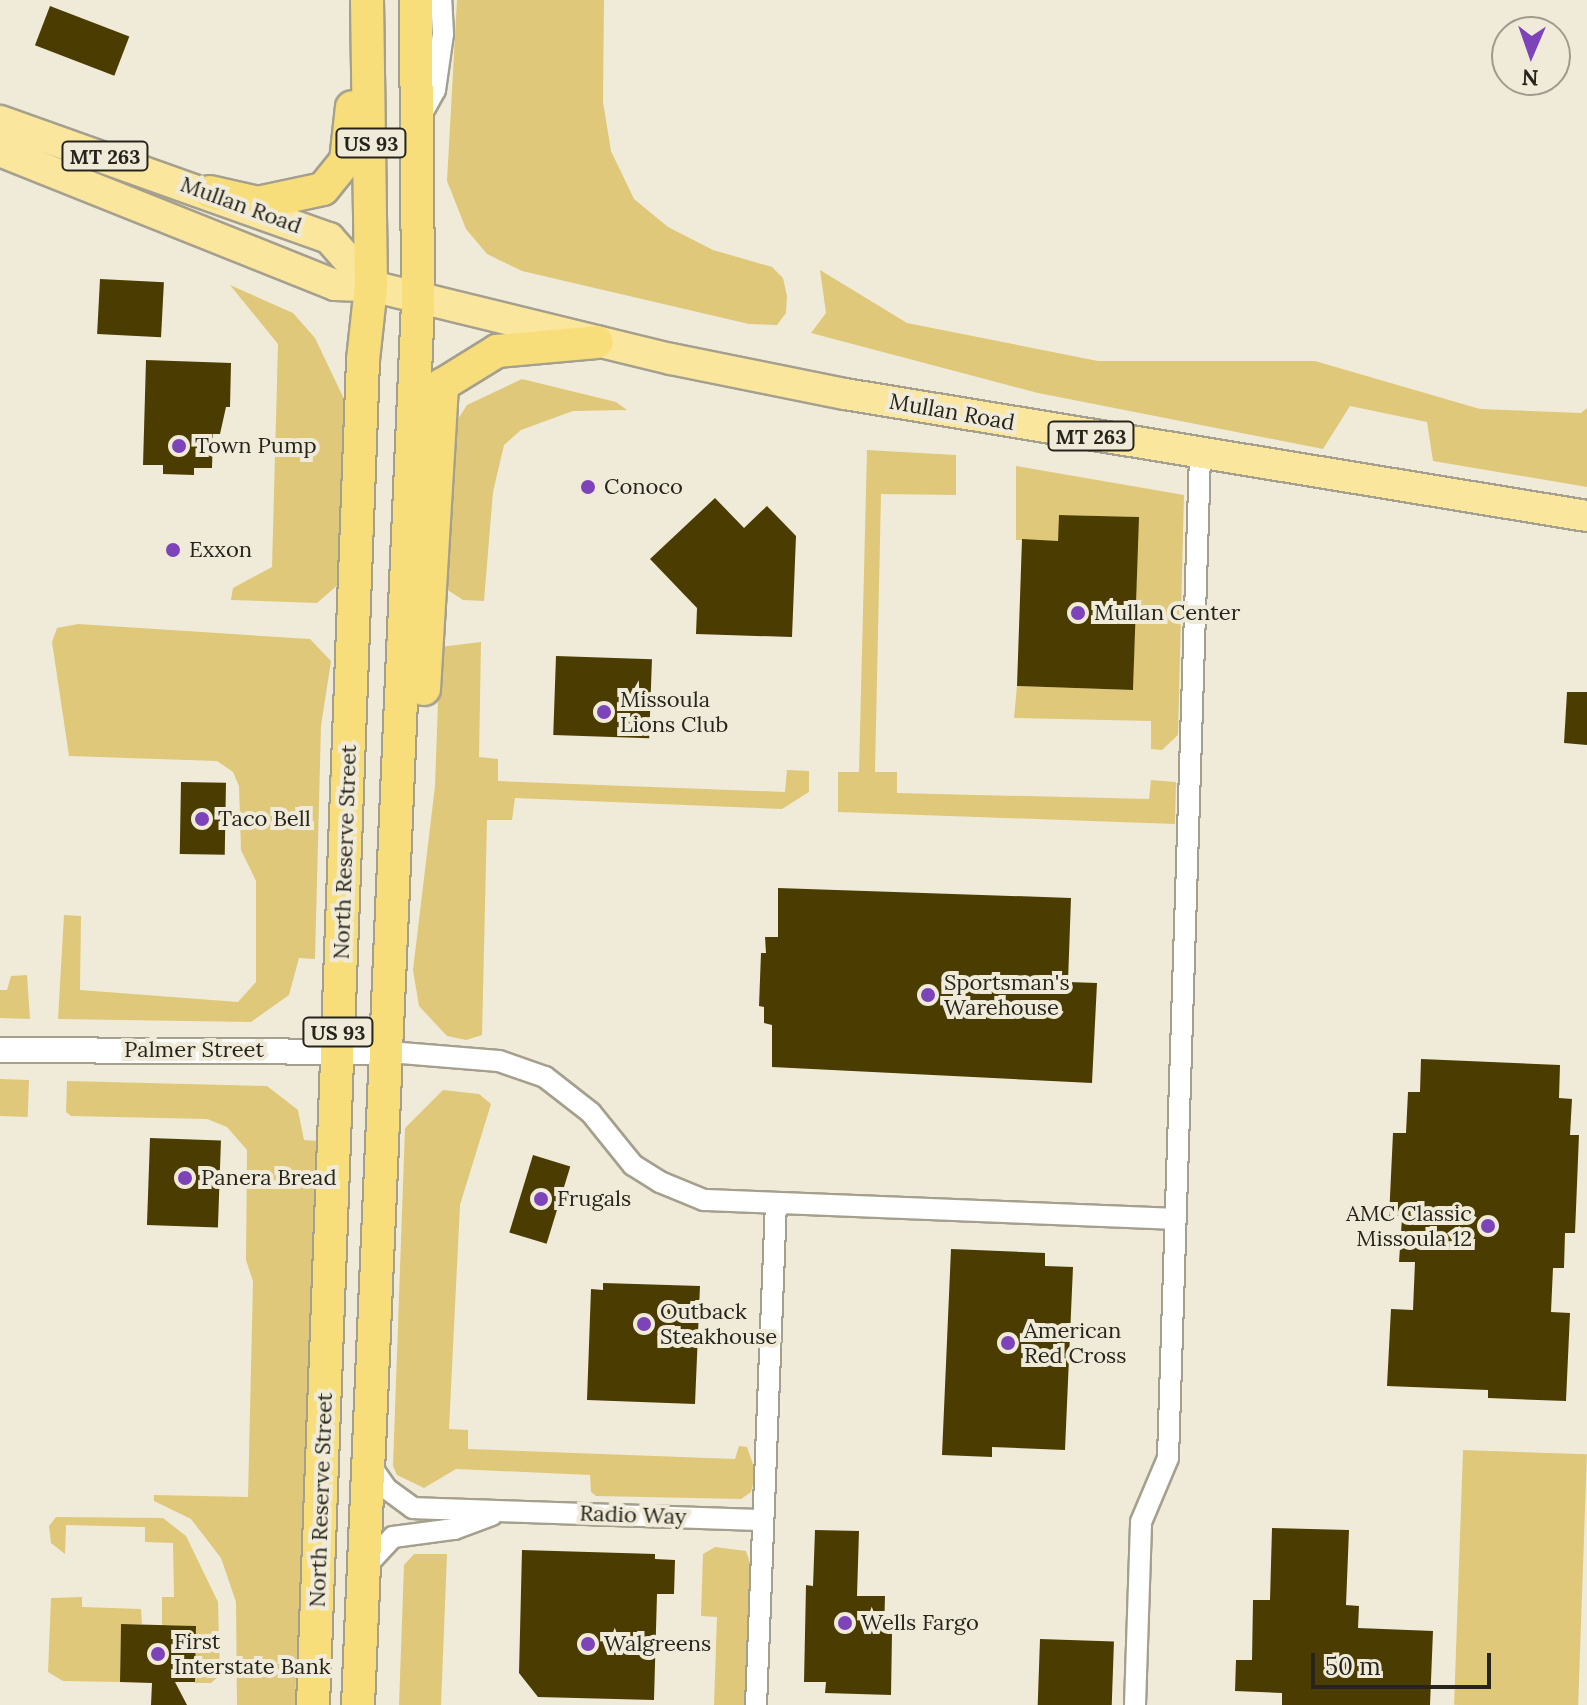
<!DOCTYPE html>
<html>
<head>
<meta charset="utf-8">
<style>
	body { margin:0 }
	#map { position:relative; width:1587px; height:1705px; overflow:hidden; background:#f0ebd8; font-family:Lora,serif }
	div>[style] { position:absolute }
	.green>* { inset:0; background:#dfc87a; transform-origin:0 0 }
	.building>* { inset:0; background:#4b3d02; transform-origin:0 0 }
	.roads { filter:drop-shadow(2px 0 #a5a08e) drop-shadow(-2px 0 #a5a08e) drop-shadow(0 2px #a5a08e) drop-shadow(0 -2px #a5a08e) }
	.minor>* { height:20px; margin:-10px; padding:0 10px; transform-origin:10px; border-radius:10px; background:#fff }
	.tertiary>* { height:24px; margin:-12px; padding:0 12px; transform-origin:12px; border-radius:12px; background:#fff }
	.primary>* { height:30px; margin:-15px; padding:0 15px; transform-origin:15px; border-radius:15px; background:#fae69c }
	.trunk>* { height:32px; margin:-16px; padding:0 16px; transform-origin:16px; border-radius:16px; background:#f8de7b }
	.dots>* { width:22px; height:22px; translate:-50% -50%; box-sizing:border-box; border:4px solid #f0ebd8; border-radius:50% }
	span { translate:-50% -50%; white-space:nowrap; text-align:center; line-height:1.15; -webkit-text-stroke:8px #f0ebd8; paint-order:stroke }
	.shield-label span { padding:2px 6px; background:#f0ebd8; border:2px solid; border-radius:6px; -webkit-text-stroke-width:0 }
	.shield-label { font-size:20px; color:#26241d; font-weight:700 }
	.street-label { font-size:22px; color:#26241d }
	.poi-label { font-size:22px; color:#26241d }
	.left { translate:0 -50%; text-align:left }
	.right { translate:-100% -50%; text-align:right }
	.north { position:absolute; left:1491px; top:16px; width:80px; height:80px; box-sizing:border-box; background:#f0ebd8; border:2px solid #9f9b8d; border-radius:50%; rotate:182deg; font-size:22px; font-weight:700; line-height:32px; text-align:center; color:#26241d }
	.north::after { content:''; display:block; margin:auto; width:28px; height:36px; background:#7d43b9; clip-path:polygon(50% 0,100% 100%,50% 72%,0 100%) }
	.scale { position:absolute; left:1311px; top:1653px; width:180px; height:36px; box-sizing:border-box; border:4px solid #26241d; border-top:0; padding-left:10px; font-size:24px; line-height:28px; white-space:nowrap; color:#26241d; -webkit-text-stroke:6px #f0ebd8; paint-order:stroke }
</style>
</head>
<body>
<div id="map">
	<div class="green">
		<div style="clip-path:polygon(457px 0,604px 0,603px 102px,611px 151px,634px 199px,668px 227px,713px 250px,772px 267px,783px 278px,787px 296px,786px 313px,777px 325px,749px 324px,522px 271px,487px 254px,466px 229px,447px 181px)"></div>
		<div style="clip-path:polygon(820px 270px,907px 323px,1098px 361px,1315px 361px,1480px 409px,1581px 413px,1587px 408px,1587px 487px,1433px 461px,1427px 422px,1350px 406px,1323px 449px,1038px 393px,811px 333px,826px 313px)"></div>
		<div style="clip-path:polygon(230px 285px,293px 313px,315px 338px,346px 403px,340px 583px,317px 603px,231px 600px,233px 588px,272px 567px,278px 344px)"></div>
		<div style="clip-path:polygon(522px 379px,616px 402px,627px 410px,573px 411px,521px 430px,504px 445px,493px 492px,484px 601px,463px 600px,440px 585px,449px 433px,467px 405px)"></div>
		<div style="clip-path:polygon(867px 450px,956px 455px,956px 495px,881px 494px,875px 772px,897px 772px,897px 793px,1149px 799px,1151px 780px,1176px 782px,1175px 824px,838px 812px,838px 772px,859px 772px)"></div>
		<div style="clip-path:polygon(1016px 466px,1184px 495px,1178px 735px,1162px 750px,1151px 749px,1151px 721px,1014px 718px,1017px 686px,1133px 690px,1138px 517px,1060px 515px,1058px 541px,1016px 540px)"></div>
		<div style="clip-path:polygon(78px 624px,310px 639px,331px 661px,321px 726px,315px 959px,299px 958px,289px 995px,251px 1022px,58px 1019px,64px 915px,81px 916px,80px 990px,238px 1002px,256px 982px,256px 881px,241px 850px,239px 786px,233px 772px,217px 761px,69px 756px,52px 642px,57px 628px)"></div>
		<div style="clip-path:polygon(481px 642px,479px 757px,498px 759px,498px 781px,785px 792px,787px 770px,809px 771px,809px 792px,782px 809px,515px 798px,512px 820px,487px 820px,482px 1035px,466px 1040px,447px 1036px,419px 1006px,413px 970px,435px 786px,440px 647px)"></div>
		<div style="clip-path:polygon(27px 975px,30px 1019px,0 1018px,0 990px,7px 990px,11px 976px)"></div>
		<div style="left:0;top:1079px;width:29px;height:37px;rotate:2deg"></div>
		<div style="clip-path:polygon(67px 1081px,267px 1086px,298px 1110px,304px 1140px,318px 1141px,295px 1705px,237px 1705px,236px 1602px,221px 1558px,191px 1519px,154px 1501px,154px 1495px,248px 1497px,253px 1281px,246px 1260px,247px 1150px,227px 1127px,207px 1119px,71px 1116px,66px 1112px)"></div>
		<div style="clip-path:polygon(443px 1090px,479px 1094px,491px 1104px,460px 1205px,449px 1429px,468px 1430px,468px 1449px,735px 1459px,739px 1446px,747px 1447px,756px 1473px,751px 1492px,741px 1499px,596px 1496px,591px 1492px,590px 1475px,456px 1469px,424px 1488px,397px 1475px,393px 1466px,405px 1128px)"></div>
		<div style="left:1463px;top:1450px;width:124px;height:255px;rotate:2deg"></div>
		<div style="clip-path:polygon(56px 1517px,163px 1518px,186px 1536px,218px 1602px,220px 1675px,211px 1683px,195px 1683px,196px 1626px,162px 1625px,162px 1597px,174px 1597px,173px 1543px,145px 1542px,145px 1527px,66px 1525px,65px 1554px,51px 1543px,49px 1526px)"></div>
		<div style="clip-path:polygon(715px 1547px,746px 1551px,753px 1572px,747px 1705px,714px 1705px,717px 1617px,701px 1616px,703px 1554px)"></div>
		<div style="clip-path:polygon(414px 1554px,447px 1554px,441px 1705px,399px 1705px,404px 1565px)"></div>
		<div style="clip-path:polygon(82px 1597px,82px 1607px,141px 1609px,142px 1624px,121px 1625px,120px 1682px,63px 1681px,48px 1672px,51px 1598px)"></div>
	</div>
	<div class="building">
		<div style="left:50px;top:6px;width:85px;height:42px;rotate:21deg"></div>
		<div style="left:100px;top:279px;width:64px;height:55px;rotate:3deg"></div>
		<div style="clip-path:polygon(146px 360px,231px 363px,230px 407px,226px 407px,220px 434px,213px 434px,212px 468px,194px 468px,194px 475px,163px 474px,163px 465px,143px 465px)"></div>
		<div style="clip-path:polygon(715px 498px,744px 528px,767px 506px,796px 536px,792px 637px,696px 634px,697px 608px,650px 559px)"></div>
		<div style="clip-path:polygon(1059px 515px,1139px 517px,1133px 690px,1017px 686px,1022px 539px,1058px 541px)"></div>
		<div style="left:556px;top:656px;width:96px;height:79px;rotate:2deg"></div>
		<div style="clip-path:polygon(1567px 692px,1587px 692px,1587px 745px,1564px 743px)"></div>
		<div style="left:181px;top:782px;width:45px;height:72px;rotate:1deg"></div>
		<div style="clip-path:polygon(778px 888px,1071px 898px,1068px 982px,1097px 983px,1092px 1083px,772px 1067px,772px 1025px,764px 1023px,764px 1007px,759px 1006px,761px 953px,766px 953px,765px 937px,778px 937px)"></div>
		<div style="clip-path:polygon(1421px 1059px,1560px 1065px,1559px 1098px,1572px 1099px,1570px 1135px,1579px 1135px,1575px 1233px,1565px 1233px,1564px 1268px,1553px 1268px,1551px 1312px,1570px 1313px,1566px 1401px,1488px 1398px,1488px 1390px,1387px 1386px,1391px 1309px,1413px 1310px,1415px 1262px,1399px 1262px,1402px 1218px,1389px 1218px,1393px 1133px,1406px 1133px,1408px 1092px,1420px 1092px)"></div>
		<div style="left:150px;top:1138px;width:71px;height:87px;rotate:2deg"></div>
		<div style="left:533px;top:1155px;width:39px;height:81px;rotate:17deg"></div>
		<div style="clip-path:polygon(951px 1249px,1045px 1253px,1045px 1266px,1073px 1267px,1065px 1450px,992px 1447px,992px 1457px,942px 1455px)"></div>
		<div style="clip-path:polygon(603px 1283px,700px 1286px,695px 1404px,587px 1400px,591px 1289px,603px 1290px)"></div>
		<div style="clip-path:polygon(1272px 1528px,1349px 1530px,1346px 1605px,1359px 1606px,1358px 1628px,1433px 1631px,1430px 1705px,1282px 1705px,1282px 1693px,1235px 1691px,1236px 1660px,1252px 1660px,1253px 1600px,1270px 1600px)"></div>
		<div style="clip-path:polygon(815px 1530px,859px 1531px,857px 1596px,885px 1596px,884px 1632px,892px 1633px,891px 1695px,825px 1693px,826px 1682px,804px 1682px,806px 1585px,813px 1586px)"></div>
		<div style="clip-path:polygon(522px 1550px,655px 1554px,655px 1559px,675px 1560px,674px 1594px,657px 1594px,654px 1700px,538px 1697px,519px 1673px)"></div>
		<div style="clip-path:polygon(121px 1624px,196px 1626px,195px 1682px,175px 1682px,187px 1705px,151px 1705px,152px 1683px,120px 1682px)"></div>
		<div style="left:1040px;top:1639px;width:74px;height:66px;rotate:2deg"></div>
	</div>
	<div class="roads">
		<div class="minor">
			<div style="left:420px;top:117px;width:31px;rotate:-61deg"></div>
			<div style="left:435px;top:90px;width:57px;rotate:-81.9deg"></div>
			<div style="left:443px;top:34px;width:34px;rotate:-93deg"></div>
			<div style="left:389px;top:1052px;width:110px;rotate:4.7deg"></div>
			<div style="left:499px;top:1061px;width:49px;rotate:19.2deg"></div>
			<div style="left:545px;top:1077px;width:58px;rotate:38deg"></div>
			<div style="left:591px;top:1113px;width:67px;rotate:51.1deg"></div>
			<div style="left:633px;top:1165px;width:32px;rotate:32deg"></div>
			<div style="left:660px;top:1182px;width:48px;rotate:22.2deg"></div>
			<div style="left:704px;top:1200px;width:470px;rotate:2.3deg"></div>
			<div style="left:370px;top:1465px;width:29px;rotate:55deg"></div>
			<div style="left:387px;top:1489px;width:32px;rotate:36deg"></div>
			<div style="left:413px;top:1508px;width:350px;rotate:2deg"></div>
			<div style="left:365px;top:1567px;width:41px;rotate:-47deg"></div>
			<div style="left:393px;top:1537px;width:62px;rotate:-7.5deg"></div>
			<div style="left:454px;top:1529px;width:40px;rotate:-20.2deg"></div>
			<div style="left:756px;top:1705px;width:502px;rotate:-87.72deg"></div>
			<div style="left:1135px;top:1705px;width:183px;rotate:-88.1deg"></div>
			<div style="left:1141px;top:1522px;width:69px;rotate:-67.1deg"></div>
			<div style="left:1168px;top:1458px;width:1003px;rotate:-88.17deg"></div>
		</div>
		<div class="tertiary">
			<div style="left:0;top:1050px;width:389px;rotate:0.3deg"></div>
		</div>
		<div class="primary">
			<div style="left:0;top:121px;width:349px;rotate:19.6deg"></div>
			<div style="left:329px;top:238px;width:64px;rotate:48.8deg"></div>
			<div style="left:0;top:151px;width:361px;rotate:21.8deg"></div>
			<div style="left:335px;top:285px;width:36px;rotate:2deg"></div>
			<div style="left:371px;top:286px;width:309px;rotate:13.7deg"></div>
			<div style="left:671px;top:359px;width:177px;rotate:11.4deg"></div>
			<div style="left:845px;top:394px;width:752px;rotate:9.34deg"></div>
		</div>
		<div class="trunk">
			<div style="left:210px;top:192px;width:49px;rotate:12.9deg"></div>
			<div style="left:258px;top:203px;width:66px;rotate:-12.2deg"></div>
			<div style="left:323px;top:189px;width:36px;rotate:-51deg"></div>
			<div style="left:346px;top:161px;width:54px;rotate:-83.7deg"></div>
			<div style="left:424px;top:689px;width:305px;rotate:-86.6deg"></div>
			<div style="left:442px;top:385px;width:65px;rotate:-31.7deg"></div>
			<div style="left:497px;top:351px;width:100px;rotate:-5.1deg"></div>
			<div style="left:313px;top:1705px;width:1346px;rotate:-87.87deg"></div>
			<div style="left:363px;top:360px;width:74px;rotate:-83.8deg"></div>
			<div style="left:371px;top:286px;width:286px;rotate:-90.8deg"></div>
			<div style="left:358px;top:1705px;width:1406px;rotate:-87.55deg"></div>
			<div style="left:418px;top:300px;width:300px;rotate:-90.4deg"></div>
		</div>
	</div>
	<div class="dots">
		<div style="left:179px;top:446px;background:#7d43b9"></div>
		<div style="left:588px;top:487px;background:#7d43b9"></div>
		<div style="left:173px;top:550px;background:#7d43b9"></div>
		<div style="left:1078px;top:613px;background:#7d43b9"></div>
		<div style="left:604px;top:712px;background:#7d43b9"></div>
		<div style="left:202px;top:819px;background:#7d43b9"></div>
		<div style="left:928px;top:995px;background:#7d43b9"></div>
		<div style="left:185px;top:1178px;background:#7d43b9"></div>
		<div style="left:541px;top:1199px;background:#7d43b9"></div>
		<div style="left:1488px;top:1226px;background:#7d43b9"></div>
		<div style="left:644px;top:1324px;background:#7d43b9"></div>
		<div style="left:1008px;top:1343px;background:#7d43b9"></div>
		<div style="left:845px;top:1623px;background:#7d43b9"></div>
		<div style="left:588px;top:1644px;background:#7d43b9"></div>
		<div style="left:158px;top:1654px;background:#7d43b9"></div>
	</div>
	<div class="shield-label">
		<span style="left:371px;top:143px">US 93</span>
		<span style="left:105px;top:156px">MT 263</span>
		<span style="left:1091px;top:436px">MT 263</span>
		<span style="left:338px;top:1032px">US 93</span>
	</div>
	<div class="street-label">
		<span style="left:241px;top:205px;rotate:20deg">Mullan Road</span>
		<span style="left:952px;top:412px;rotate:10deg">Mullan Road</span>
		<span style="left:345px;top:852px;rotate:-88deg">North Reserve Street</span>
		<span style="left:194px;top:1050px">Palmer Street</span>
		<span style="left:321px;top:1500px;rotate:-88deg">North Reserve Street</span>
		<span style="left:633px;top:1515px;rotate:2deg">Radio Way</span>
	</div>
	<div class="poi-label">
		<span class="left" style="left:195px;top:446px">Town Pump</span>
		<span class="left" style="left:604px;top:487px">Conoco</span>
		<span class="left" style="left:189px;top:550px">Exxon</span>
		<span class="left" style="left:1094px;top:613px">Mullan Center</span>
		<span class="left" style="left:620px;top:712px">Missoula<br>Lions Club</span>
		<span class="left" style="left:218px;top:819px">Taco Bell</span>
		<span class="left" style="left:944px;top:995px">Sportsman's<br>Warehouse</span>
		<span class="left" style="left:201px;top:1178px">Panera Bread</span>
		<span class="left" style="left:557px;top:1199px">Frugals</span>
		<span class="right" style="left:1472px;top:1226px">AMC Classic<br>Missoula 12</span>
		<span class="left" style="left:660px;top:1324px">Outback<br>Steakhouse</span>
		<span class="left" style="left:1024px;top:1343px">American<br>Red Cross</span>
		<span class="left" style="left:861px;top:1623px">Wells Fargo</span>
		<span class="left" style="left:174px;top:1654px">First<br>Interstate Bank</span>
		<span class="left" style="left:604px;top:1644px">Walgreens</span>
	</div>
	<div class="north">N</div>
	<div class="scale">50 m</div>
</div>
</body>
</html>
